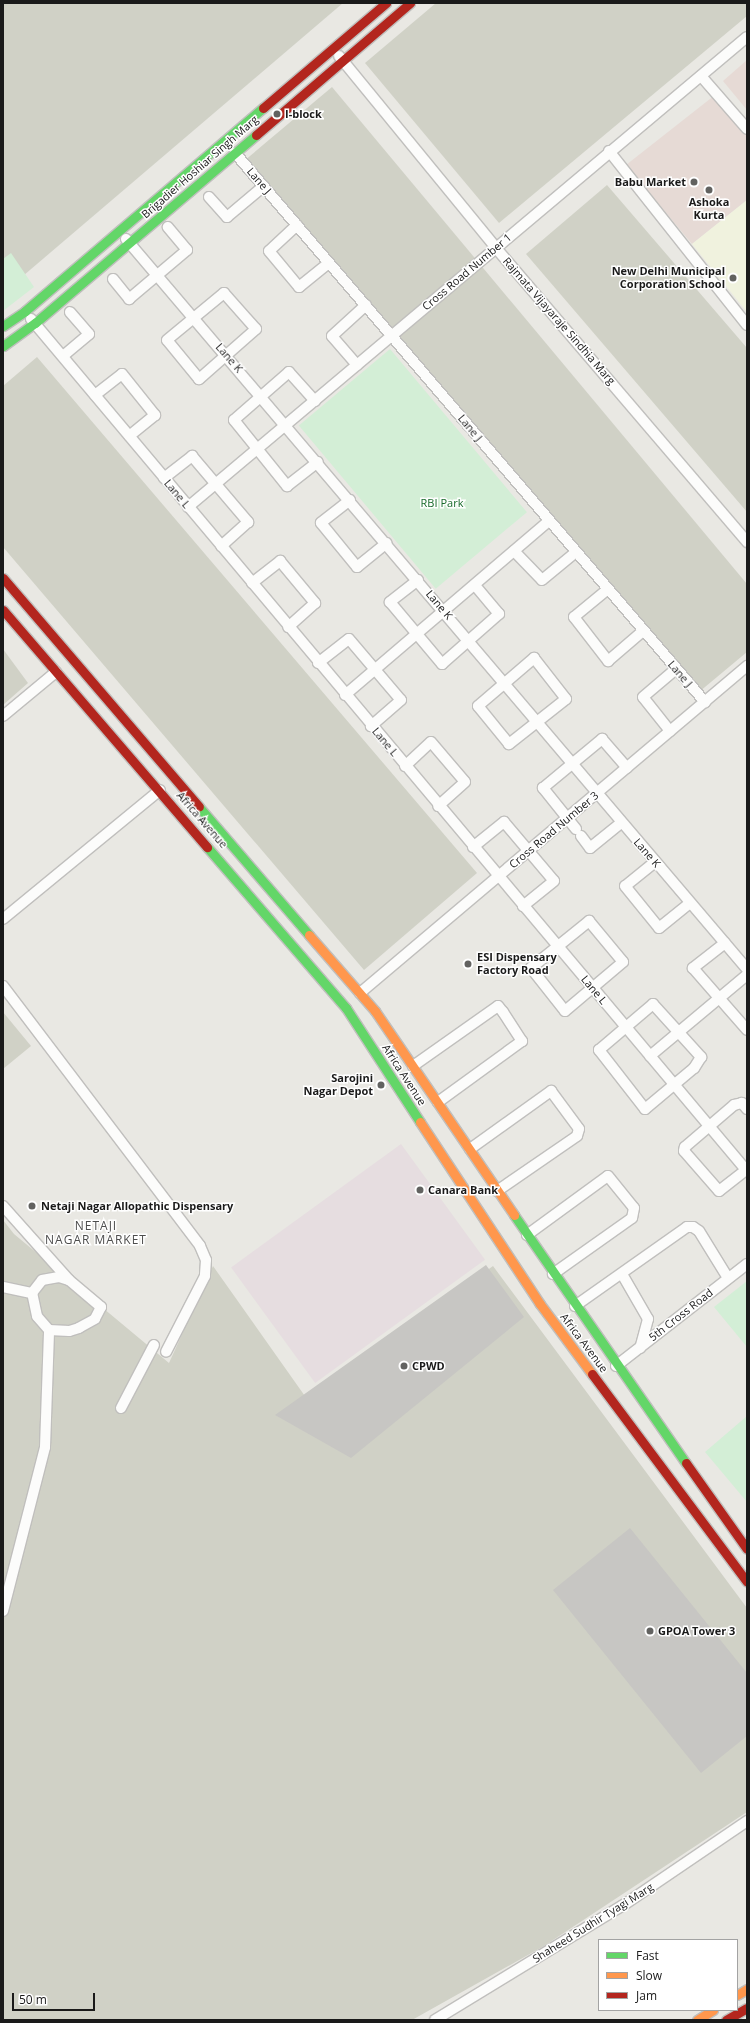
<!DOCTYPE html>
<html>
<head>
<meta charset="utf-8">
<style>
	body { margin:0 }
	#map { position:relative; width:750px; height:2023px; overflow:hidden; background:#e9e8e3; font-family:"Open Sans",sans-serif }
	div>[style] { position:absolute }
	.commercial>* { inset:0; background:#e6dad5 }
	.industrial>* { inset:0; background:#e6dde0; transform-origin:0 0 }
	.education>* { inset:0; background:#f0f2de }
	.construction>* { inset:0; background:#d0d1c6 }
	.park>* { inset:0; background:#d3eed6; transform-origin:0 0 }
	.building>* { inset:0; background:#c7c6c3 }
	.roads { filter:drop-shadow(1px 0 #c0bfbd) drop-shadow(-1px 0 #c0bfbd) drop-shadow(0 1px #c0bfbd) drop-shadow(0 -1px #c0bfbd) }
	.street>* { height:10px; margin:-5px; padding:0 5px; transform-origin:5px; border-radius:5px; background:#fcfcfb }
	.fast>* { height:9px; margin:-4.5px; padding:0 4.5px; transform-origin:4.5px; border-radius:4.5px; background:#63d668 }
	.slow>* { height:9px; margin:-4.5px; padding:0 4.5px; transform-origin:4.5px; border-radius:4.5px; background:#ff974d }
	.jam>* { height:9px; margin:-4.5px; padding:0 4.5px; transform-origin:4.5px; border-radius:4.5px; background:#b3261e }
	.dots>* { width:11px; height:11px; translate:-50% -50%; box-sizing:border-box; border:2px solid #fff; border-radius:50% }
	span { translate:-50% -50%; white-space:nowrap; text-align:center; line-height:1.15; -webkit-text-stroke:3px #fff; paint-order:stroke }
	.poi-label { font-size:11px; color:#1a1a1a; font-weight:700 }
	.left { translate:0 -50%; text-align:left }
	.right { translate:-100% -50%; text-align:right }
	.street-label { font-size:11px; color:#1a1a1a }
	.park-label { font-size:11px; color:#176a2a }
	.neighbourhood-label { font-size:12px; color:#4d4d4d; letter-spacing:1px }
	.frame { position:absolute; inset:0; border:4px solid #1a1a1a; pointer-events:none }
	.legend { position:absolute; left:598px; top:1939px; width:140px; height:72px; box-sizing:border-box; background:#fff; border:1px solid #a3a3a3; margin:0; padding:5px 7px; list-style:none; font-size:12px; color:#1a1a1a }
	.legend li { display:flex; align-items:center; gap:8px; height:20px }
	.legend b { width:20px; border:1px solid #a3a3a3 }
	.scale { position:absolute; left:12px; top:1993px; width:83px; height:18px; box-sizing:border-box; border:2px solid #1a1a1a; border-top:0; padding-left:5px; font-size:12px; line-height:14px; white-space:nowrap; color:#1a1a1a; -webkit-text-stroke:3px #fff; paint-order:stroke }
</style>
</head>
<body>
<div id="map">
	<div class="commercial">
		<div style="clip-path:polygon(747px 60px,747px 110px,723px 81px)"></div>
		<div style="clip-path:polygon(715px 95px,747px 135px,747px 200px,692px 244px,626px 165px)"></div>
	</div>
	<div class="industrial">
		<div style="left:401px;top:1144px;width:143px;height:210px;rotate:54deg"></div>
	</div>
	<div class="education">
		<div style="clip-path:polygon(747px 200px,747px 312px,692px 244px)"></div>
	</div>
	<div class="construction">
		<div style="clip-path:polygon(3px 3px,343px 3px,3px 293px)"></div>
		<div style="clip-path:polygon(436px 3px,747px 3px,747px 16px,499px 223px,365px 63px)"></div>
		<div style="clip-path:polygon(332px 87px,747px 584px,747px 652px,693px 697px,244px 161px)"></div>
		<div style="clip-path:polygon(607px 185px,747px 348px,747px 512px,526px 254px)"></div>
		<div style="clip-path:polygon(37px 357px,477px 873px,364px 970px,3px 547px,3px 386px)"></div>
		<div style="clip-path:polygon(3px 649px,28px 683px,3px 705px)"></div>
		<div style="clip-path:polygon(3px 1012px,31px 1046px,3px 1069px)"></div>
		<div style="clip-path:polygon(3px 1220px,14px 1234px,169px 1363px,213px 1266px,307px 1399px,493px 1266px,747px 1608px,747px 1812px,544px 1946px,412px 2020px,3px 2020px)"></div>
	</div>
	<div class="park">
		<div style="clip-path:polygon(11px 253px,34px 287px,3px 311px,3px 259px)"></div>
		<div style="left:390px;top:349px;width:213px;height:119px;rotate:50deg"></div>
		<div style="clip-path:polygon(747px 1281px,747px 1347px,714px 1307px)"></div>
		<div style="clip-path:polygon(747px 1416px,747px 1502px,705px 1452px)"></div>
	</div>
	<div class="building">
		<div style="clip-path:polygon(486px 1265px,524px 1317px,351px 1458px,275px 1415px)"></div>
		<div style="clip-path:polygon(630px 1528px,747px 1673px,747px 1736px,701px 1773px,553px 1590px)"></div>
	</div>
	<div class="roads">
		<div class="street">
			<div style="left:339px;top:56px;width:248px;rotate:50.7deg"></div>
			<div style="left:496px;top:248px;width:387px;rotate:49.5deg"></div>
			<div style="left:701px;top:76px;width:70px;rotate:49deg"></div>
			<div style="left:609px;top:151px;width:222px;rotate:51.6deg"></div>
			<div style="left:235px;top:153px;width:723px;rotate:49.43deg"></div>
			<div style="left:209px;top:197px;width:27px;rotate:48deg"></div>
			<div style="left:227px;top:217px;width:48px;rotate:-40deg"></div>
			<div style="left:297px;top:225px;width:38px;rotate:137deg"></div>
			<div style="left:269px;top:251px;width:47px;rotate:50.2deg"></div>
			<div style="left:299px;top:287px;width:38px;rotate:-39deg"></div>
			<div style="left:126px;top:239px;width:958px;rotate:49.61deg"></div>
			<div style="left:113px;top:279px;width:26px;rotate:51deg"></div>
			<div style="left:129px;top:299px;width:76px;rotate:-40.2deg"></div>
			<div style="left:187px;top:250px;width:30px;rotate:-130deg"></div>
			<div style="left:224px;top:293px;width:48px;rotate:48.4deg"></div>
			<div style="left:256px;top:329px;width:76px;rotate:138.7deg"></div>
			<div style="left:199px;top:379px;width:50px;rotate:-129.4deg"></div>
			<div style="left:167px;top:340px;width:74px;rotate:-39.5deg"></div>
			<div style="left:31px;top:319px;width:1113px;rotate:49.96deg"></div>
			<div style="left:63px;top:356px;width:34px;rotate:-40deg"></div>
			<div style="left:89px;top:334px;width:29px;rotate:-131deg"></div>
			<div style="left:357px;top:365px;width:38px;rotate:-131deg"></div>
			<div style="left:332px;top:336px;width:46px;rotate:-42.4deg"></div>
			<div style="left:95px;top:395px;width:34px;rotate:-38deg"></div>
			<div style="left:122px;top:374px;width:53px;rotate:51.2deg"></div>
			<div style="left:155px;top:415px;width:33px;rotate:141deg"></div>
			<div style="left:315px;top:401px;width:39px;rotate:-132deg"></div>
			<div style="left:289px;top:372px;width:73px;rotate:138.9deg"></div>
			<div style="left:234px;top:420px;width:85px;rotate:51.2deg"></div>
			<div style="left:287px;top:486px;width:39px;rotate:-38deg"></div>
			<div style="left:164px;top:478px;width:36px;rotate:-38deg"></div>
			<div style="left:192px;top:456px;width:87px;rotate:49.7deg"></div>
			<div style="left:248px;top:522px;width:36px;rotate:138deg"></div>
			<div style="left:350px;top:500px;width:37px;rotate:142deg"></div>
			<div style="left:321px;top:523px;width:57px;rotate:50.7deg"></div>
			<div style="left:357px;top:567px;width:38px;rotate:-39deg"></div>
			<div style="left:188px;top:507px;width:730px;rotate:-40.06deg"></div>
			<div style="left:514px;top:551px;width:40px;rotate:46deg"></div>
			<div style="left:542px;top:580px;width:44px;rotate:-39.5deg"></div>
			<div style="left:418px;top:580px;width:36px;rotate:142deg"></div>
			<div style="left:390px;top:602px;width:81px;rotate:50deg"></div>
			<div style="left:442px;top:664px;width:76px;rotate:-41.3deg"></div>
			<div style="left:499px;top:614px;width:38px;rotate:-130deg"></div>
			<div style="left:252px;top:583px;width:36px;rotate:-38deg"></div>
			<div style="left:280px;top:561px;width:55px;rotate:50.2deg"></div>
			<div style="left:315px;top:603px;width:36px;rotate:138deg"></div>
			<div style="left:608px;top:589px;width:44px;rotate:140.5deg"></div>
			<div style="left:574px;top:617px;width:56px;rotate:52.3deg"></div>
			<div style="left:608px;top:661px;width:46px;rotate:-40.6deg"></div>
			<div style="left:534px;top:658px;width:52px;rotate:52deg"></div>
			<div style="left:566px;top:699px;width:73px;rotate:141.7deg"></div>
			<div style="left:509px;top:744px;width:49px;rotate:-129.2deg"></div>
			<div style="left:478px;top:706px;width:74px;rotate:-40.6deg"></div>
			<div style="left:318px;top:663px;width:39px;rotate:-38deg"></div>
			<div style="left:349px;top:639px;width:80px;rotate:49.6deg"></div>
			<div style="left:401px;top:700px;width:40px;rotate:139deg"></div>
			<div style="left:345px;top:695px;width:268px;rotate:-40.5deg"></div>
			<div style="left:3px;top:716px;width:69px;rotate:-39.7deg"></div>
			<div style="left:670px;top:731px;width:43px;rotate:-128.5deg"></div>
			<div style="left:643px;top:697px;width:43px;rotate:-40.3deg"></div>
			<div style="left:405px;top:766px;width:35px;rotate:-43deg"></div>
			<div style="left:431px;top:742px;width:52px;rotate:49.6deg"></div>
			<div style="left:465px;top:782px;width:36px;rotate:138deg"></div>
			<div style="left:576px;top:829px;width:53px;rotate:-128.8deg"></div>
			<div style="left:543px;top:788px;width:77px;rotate:-39.7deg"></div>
			<div style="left:602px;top:739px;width:38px;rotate:49deg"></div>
			<div style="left:581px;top:836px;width:15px;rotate:53deg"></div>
			<div style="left:590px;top:848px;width:40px;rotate:-39deg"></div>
			<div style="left:473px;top:847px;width:40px;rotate:-39deg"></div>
			<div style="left:504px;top:822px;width:77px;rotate:49.7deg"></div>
			<div style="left:554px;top:881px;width:40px;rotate:141deg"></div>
			<div style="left:655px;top:862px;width:38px;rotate:141deg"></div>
			<div style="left:625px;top:886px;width:54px;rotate:51deg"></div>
			<div style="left:659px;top:928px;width:40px;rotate:-39deg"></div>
			<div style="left:3px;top:919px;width:203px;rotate:-39.4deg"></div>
			<div style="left:589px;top:921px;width:53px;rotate:50.3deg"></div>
			<div style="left:623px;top:962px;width:76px;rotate:139.8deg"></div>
			<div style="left:565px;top:1011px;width:55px;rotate:-128.3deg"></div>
			<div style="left:531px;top:968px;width:75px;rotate:-39deg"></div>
			<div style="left:725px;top:943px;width:41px;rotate:142deg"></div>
			<div style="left:693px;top:968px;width:82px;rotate:48.9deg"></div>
			<div style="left:3px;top:986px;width:326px;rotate:52.8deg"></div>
			<div style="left:200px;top:1246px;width:15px;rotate:67deg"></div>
			<div style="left:206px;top:1260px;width:16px;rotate:94deg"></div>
			<div style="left:205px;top:1276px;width:85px;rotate:117.2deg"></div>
			<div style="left:360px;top:993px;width:507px;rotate:-40.2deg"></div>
			<div style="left:653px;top:1004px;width:72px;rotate:47.8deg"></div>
			<div style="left:701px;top:1057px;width:13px;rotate:122deg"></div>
			<div style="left:694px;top:1068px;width:64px;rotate:140.1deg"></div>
			<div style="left:645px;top:1109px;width:75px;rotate:-127.9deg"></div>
			<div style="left:599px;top:1050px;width:71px;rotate:-40.4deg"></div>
			<div style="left:650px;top:1056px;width:126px;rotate:-39.9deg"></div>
			<div style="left:413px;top:1066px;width:104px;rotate:-35.2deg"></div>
			<div style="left:498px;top:1006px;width:8px;rotate:50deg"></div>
			<div style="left:503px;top:1012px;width:35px;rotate:57deg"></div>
			<div style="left:522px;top:1041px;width:104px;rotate:144deg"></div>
			<div style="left:747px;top:1109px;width:8px;rotate:-130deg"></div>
			<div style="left:742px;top:1103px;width:8px;rotate:166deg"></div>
			<div style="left:734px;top:1105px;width:65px;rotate:139.4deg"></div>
			<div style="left:685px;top:1147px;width:4px;rotate:104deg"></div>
			<div style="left:684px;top:1151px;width:53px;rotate:48.8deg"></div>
			<div style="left:719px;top:1191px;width:36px;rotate:-38deg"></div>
			<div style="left:470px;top:1149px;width:100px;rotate:-35.6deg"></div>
			<div style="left:551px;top:1091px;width:47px;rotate:53.6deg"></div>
			<div style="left:579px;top:1129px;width:7px;rotate:106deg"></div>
			<div style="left:577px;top:1136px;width:97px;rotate:145.5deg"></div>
			<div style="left:3px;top:1206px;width:99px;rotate:48.3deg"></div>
			<div style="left:69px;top:1280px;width:42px;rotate:40.2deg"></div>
			<div style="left:101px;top:1307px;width:13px;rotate:117deg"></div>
			<div style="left:95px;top:1319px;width:18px;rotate:151deg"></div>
			<div style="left:79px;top:1328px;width:10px;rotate:163deg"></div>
			<div style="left:69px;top:1331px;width:20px;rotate:-177deg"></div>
			<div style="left:527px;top:1235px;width:100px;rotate:-36.1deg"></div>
			<div style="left:608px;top:1176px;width:41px;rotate:50.9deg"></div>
			<div style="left:634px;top:1208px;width:10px;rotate:101deg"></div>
			<div style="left:632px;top:1218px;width:97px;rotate:144.7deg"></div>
			<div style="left:622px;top:1274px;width:52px;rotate:60deg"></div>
			<div style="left:648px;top:1319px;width:30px;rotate:105deg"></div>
			<div style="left:3px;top:1287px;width:30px;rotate:12deg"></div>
			<div style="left:575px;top:1306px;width:137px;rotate:-35.2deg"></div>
			<div style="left:687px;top:1227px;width:6px"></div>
			<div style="left:693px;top:1227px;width:7px;rotate:34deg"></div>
			<div style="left:699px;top:1231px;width:55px;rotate:58.3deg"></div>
			<div style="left:616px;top:1366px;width:166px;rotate:-37.9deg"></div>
			<div style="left:121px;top:1408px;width:71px;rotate:-62.4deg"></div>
			<div style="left:3px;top:1611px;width:169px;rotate:-75.6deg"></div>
			<div style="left:45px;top:1447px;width:117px;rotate:-88deg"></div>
			<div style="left:49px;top:1330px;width:18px;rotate:-131deg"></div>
			<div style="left:37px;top:1316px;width:24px;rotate:-102deg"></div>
			<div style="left:32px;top:1293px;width:16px;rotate:-52deg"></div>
			<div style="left:42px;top:1280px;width:17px;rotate:-10deg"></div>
			<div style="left:59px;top:1277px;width:10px;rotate:17deg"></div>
			<div style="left:435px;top:2020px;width:219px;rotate:-31.4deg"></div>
			<div style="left:622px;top:1906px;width:151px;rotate:-34.2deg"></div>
		</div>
		<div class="fast">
			<div style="left:3px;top:326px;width:27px;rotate:-34deg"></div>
			<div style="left:25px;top:311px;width:313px;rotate:-40.5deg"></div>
			<div style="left:3px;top:346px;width:39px;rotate:-36deg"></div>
			<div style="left:35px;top:323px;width:290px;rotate:-40.4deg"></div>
			<div style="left:199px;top:807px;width:169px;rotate:49.3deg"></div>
			<div style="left:207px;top:847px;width:213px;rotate:49.2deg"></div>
			<div style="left:346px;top:1008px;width:136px;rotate:57deg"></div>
			<div style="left:514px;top:1215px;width:302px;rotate:55.3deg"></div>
		</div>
		<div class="slow">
			<div style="left:309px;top:935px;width:101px;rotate:49deg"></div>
			<div style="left:375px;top:1011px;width:247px;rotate:55.7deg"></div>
			<div style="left:420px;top:1122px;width:218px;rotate:56.6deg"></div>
			<div style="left:540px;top:1304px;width:87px;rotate:53.4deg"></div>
			<div style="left:737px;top:1995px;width:12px;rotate:-31deg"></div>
			<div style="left:697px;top:2020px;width:19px;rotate:-32deg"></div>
		</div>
		<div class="jam">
			<div style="left:263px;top:108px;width:162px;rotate:-40.5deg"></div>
			<div style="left:256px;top:135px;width:203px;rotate:-40.6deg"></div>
			<div style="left:3px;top:578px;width:301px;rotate:49.4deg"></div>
			<div style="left:3px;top:610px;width:313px;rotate:49.3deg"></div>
			<div style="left:592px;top:1374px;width:259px;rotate:53.3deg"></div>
			<div style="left:686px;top:1463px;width:105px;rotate:54.7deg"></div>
			<div style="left:726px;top:2020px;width:24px;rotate:-30deg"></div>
		</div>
	</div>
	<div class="dots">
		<div style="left:277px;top:114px;background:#626260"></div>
		<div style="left:694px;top:182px;background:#626260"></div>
		<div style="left:709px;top:190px;background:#626260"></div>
		<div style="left:733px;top:278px;background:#626260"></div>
		<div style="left:468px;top:964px;background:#626260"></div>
		<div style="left:381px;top:1085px;background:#626260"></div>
		<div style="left:420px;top:1190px;background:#626260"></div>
		<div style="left:32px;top:1206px;background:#626260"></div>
		<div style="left:404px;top:1366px;background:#626260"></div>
		<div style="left:650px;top:1631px;background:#626260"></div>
	</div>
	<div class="poi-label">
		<span class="left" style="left:285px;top:114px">I-block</span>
		<span class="right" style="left:686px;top:182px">Babu Market</span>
		<span style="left:709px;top:209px">Ashoka<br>Kurta</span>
		<span class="right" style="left:725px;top:278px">New Delhi Municipal<br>Corporation School</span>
		<span class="left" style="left:477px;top:964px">ESI Dispensary<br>Factory Road</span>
		<span class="right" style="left:373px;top:1085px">Sarojini<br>Nagar Depot</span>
		<span class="left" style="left:428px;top:1190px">Canara Bank</span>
		<span class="left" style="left:41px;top:1206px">Netaji Nagar Allopathic Dispensary</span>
		<span class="left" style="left:412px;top:1366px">CPWD</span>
		<span class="left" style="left:658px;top:1631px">GPOA Tower 3</span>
	</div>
	<div class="street-label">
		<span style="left:200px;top:167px;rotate:-41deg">Brigadier Hoshiar Singh Marg</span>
		<span style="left:259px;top:181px;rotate:49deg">Lane J</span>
		<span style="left:467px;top:272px;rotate:-40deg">Cross Road Number 1</span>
		<span style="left:559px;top:321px;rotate:49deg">Rajmata Vijayaraje Sindhia Marg</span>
		<span style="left:229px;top:358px;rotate:49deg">Lane K</span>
		<span style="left:470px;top:428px;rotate:50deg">Lane J</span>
		<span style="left:177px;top:494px;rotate:50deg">Lane L</span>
		<span style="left:439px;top:605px;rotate:50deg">Lane K</span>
		<span style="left:680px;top:674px;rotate:49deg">Lane J</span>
		<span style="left:385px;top:742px;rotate:50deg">Lane L</span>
		<span style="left:202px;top:820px;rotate:49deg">Africa Avenue</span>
		<span style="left:554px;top:830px;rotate:-40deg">Cross Road Number 3</span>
		<span style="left:647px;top:853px;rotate:49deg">Lane K</span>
		<span style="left:594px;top:990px;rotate:50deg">Lane L</span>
		<span style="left:404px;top:1075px;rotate:57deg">Africa Avenue</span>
		<span style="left:681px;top:1315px;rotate:-38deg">5th Cross Road</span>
		<span style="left:584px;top:1343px;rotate:53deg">Africa Avenue</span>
		<span style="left:593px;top:1923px;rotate:-32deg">Shaheed Sudhir Tyagi Marg</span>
	</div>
	<div class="park-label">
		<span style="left:442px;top:503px">RBI Park</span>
	</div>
	<div class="neighbourhood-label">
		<span style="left:96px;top:1233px">NETAJI<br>NAGAR MARKET</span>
	</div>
	<div class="frame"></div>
	<ul class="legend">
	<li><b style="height:5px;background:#63d668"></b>Fast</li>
	<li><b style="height:5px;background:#ff974d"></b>Slow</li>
	<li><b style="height:5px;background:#b3261e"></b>Jam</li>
	</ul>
	<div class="scale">50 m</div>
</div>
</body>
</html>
